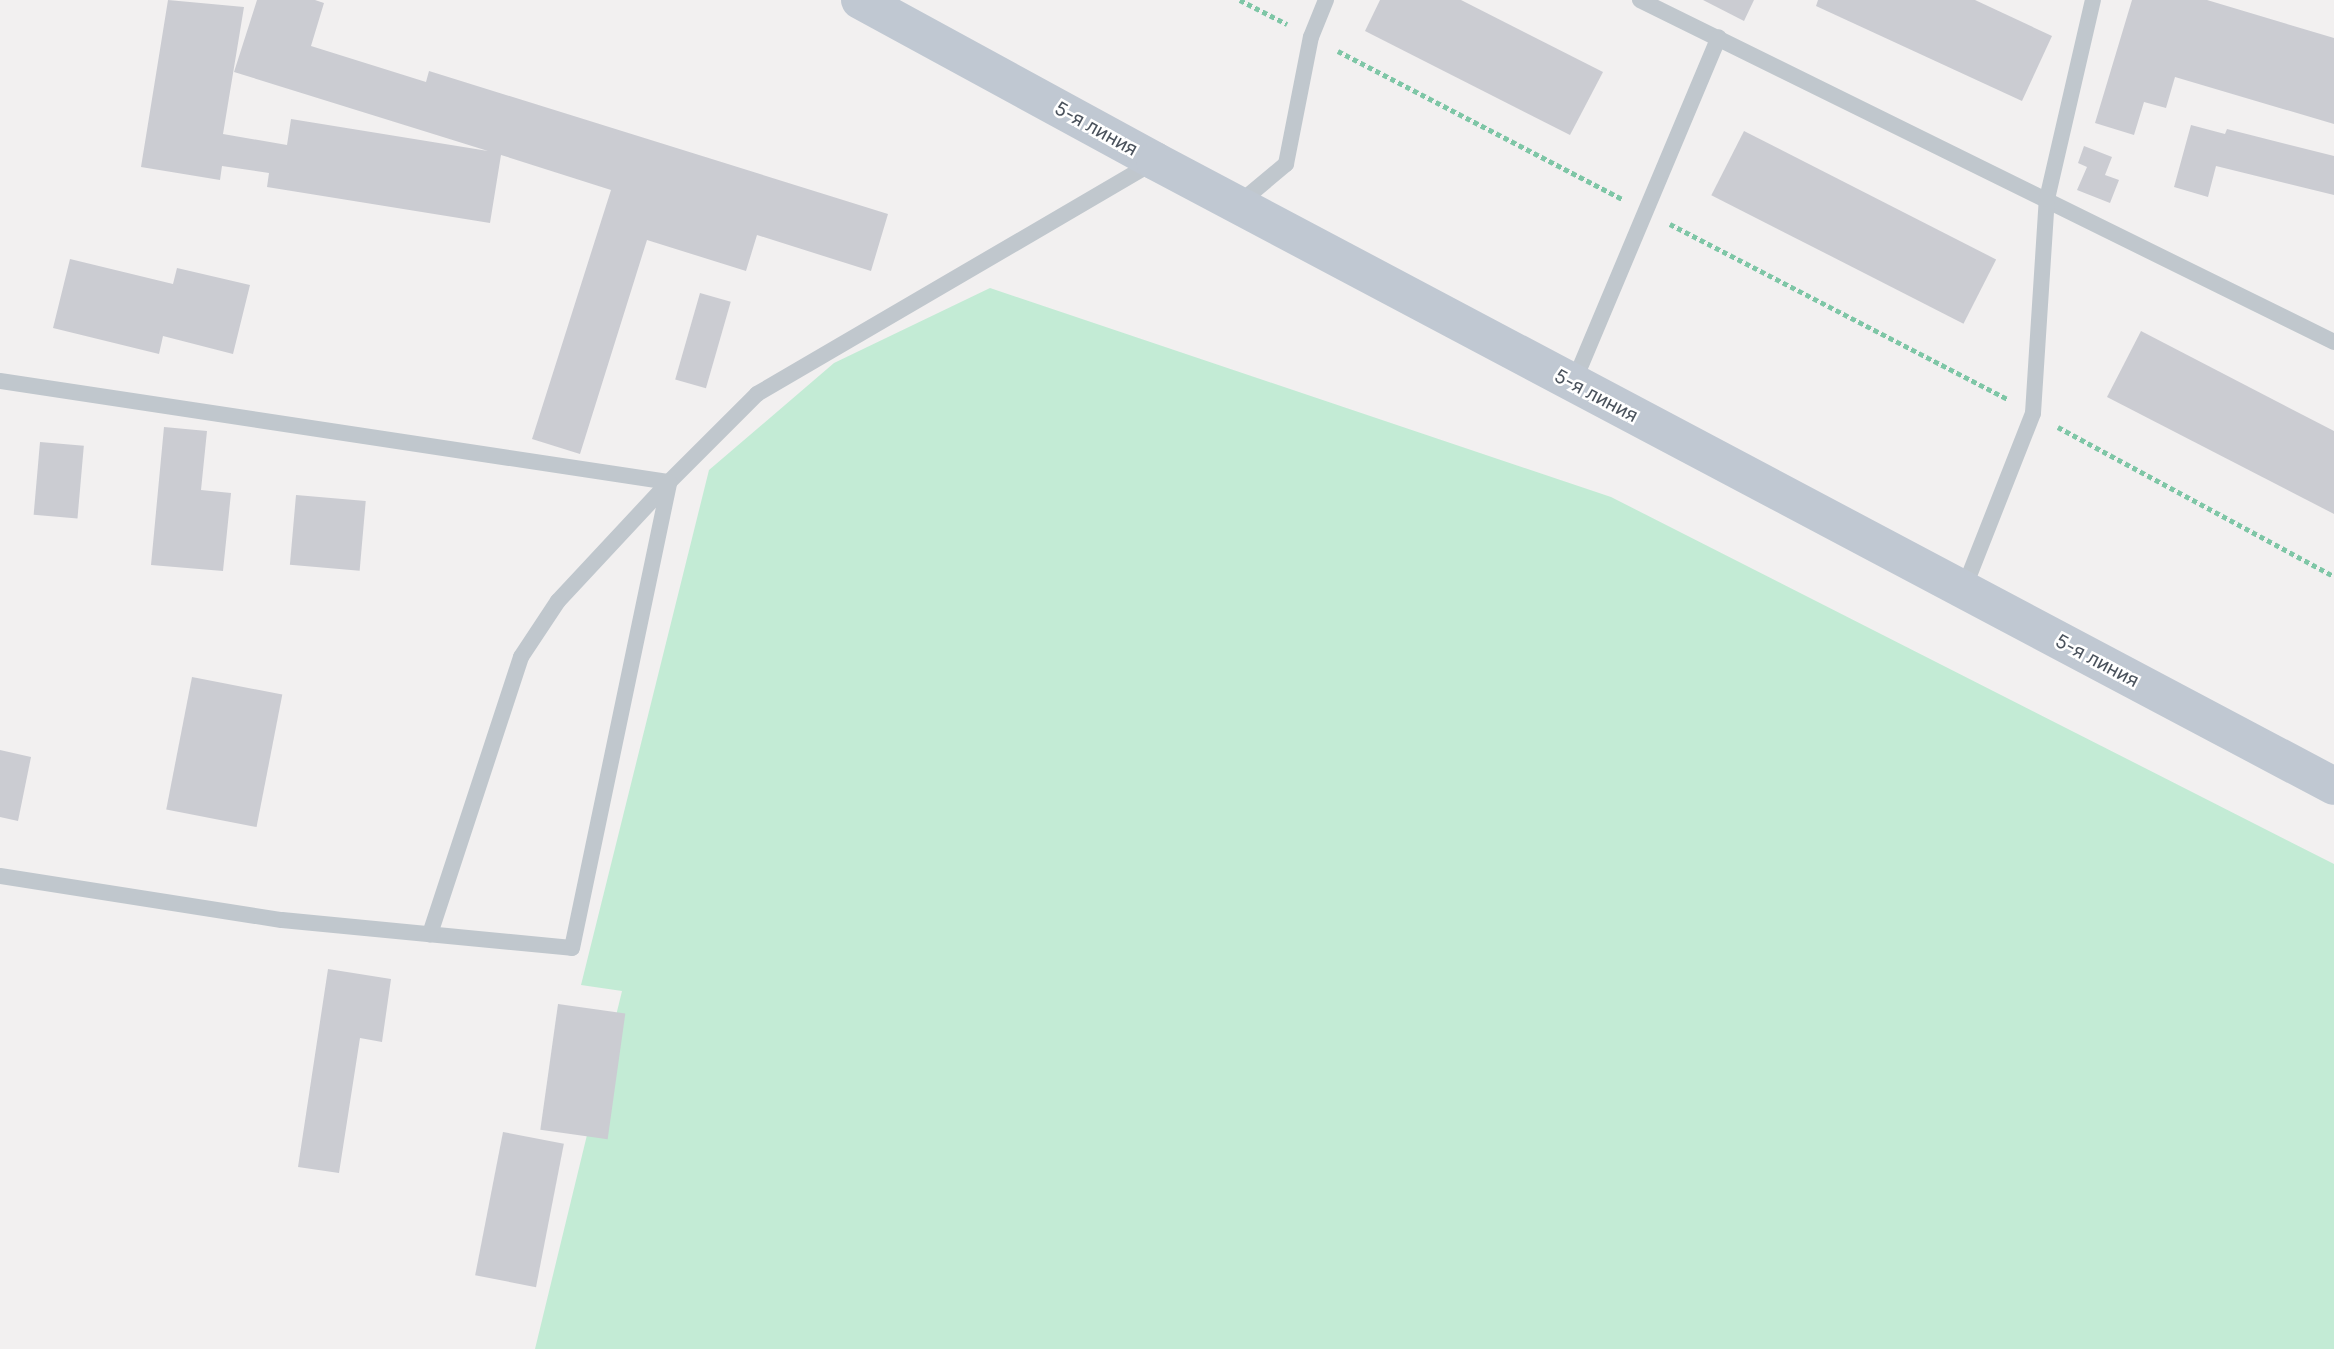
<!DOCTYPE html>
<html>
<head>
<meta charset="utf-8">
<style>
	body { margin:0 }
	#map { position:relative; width:2334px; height:1349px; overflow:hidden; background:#f2f0f0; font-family:Inter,sans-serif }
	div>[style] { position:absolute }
	.green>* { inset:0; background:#c3ebd5 }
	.building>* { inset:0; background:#cbccd2; transform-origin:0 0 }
	.path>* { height:4.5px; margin-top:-2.25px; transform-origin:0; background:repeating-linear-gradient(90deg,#7ec6a6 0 5px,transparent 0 8.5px) }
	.lane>* { height:16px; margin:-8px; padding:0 8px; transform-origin:8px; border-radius:8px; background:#c0c7cd }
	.secondary>* { height:38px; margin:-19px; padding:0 19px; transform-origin:19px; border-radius:19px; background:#c0c8d2 }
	span { translate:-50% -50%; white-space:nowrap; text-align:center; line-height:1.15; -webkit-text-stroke:5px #fff; paint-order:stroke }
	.street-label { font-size:19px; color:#4a525c }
</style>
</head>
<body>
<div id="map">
	<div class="green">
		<div style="clip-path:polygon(990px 288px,1611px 497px,2334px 864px,2334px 1349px,535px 1349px,622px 991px,581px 985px,709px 470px,834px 363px)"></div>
	</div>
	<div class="building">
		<div style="clip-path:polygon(168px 0,244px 7px,223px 134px,287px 145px,291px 119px,488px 151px,234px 72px,257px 0,315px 0,324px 3px,311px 46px,426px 82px,429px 71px,888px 214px,871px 271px,757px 235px,746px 271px,647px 240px,580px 454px,532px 439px,611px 190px,501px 155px,490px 223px,267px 187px,269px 173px,222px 166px,220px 180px,141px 167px)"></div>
		<div style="clip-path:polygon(1380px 0,1461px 0,1603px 72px,1570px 135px,1365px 31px)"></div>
		<div style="clip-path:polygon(1703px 0,1754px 0,1744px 21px)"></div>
		<div style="clip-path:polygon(1818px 0,1975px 0,2052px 36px,2022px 101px,1816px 6px)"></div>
		<div style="clip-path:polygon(2132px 0,2207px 0,2334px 38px,2334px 124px,2175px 77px,2166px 108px,2144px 102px,2134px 135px,2095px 123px)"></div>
		<div style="clip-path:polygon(2191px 125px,2225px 134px,2227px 129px,2334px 156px,2334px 195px,2216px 166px,2208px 197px,2174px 187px)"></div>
		<div style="left:1744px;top:131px;width:283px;height:72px;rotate:27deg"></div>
		<div style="clip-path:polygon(2084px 146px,2112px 157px,2105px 175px,2119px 180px,2110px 203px,2077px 190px,2087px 167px,2078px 163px)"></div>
		<div style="clip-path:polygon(70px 259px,173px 284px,177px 268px,250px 285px,233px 354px,163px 336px,159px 354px,53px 328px)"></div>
		<div style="left:700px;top:293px;width:32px;height:90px;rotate:16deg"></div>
		<div style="clip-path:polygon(2141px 331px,2334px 431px,2334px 514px,2107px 397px)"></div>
		<div style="clip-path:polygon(164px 427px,207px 431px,201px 490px,231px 493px,223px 571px,151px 565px)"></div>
		<div style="left:40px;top:442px;width:44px;height:73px;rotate:5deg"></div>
		<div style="left:296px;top:495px;width:70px;height:70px;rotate:5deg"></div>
		<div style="left:192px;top:677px;width:92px;height:135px;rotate:11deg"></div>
		<div style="clip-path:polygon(0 750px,31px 757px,18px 821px,0 817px)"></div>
		<div style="clip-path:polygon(328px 969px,391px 979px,382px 1042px,360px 1038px,339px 1173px,298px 1167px)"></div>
		<div style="left:558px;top:1004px;width:68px;height:127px;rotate:8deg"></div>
		<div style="left:503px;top:1132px;width:62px;height:146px;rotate:11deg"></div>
	</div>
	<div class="path">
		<div style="left:1240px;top:0;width:53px;rotate:27.1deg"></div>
		<div style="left:1338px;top:51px;width:320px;rotate:27.5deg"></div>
		<div style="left:1670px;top:224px;width:380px;rotate:27.4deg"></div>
		<div style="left:2058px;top:427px;width:314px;rotate:28.4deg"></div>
	</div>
	<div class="lane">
		<div style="left:1640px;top:0;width:774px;rotate:26.23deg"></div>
		<div style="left:1237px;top:205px;width:64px;rotate:-39.9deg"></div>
		<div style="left:1286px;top:164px;width:129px;rotate:-78.9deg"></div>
		<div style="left:1311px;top:37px;width:40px;rotate:-68deg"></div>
		<div style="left:0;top:381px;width:677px;rotate:8.59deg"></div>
		<div style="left:669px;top:482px;width:124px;rotate:-45deg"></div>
		<div style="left:757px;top:394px;width:460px;rotate:-30.3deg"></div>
		<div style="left:1573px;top:384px;width:376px;rotate:-67.2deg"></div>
		<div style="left:1963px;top:591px;width:191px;rotate:-68.5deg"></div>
		<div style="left:2033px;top:413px;width:214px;rotate:-86.3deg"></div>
		<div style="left:2047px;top:199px;width:204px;rotate:-77deg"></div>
		<div style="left:0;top:876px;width:285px;rotate:8.9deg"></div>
		<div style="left:282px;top:920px;width:291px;rotate:5.5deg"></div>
		<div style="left:572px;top:948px;width:476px;rotate:-78.2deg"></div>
		<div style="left:669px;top:482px;width:163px;rotate:133deg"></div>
		<div style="left:558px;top:601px;width:67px;rotate:123.5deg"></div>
		<div style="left:521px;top:657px;width:292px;rotate:108.2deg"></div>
	</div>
	<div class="secondary">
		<div style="left:860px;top:0;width:336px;rotate:28.6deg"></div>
		<div style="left:1155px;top:161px;width:1334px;rotate:27.93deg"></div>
	</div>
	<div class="street-label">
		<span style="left:1096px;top:129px;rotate:29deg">5-я линия</span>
		<span style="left:1596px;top:396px;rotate:28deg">5-я линия</span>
		<span style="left:2097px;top:661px;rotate:28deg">5-я линия</span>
	</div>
</div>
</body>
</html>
